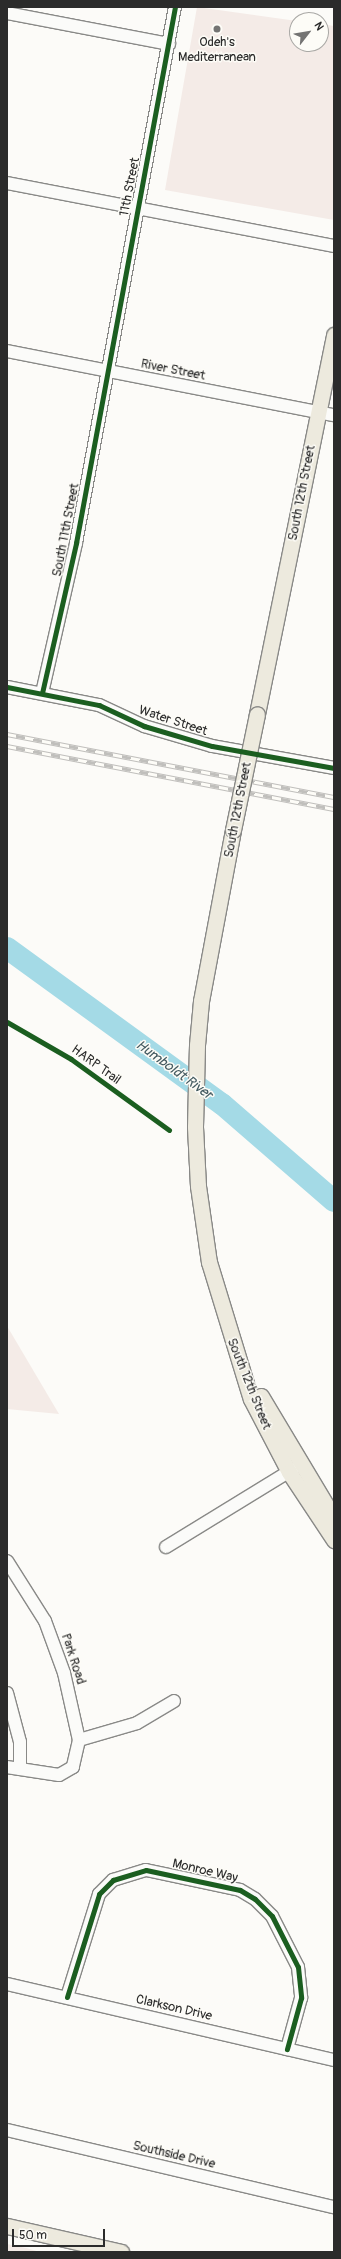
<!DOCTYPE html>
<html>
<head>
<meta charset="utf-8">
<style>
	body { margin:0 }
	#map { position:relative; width:341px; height:2259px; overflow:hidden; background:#fcfbf8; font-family:Pangolin,sans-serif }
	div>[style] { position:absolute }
	.built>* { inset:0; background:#f4ebe7 }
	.river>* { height:22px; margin:-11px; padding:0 11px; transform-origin:11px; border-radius:11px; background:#a4dae6 }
	.roads { filter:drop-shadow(1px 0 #898987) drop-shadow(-1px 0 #898987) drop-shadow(0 1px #898987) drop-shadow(0 -1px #898987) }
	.minor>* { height:12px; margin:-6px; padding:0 6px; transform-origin:6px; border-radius:6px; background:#fbfbf9 }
	.major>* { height:15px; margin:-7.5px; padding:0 7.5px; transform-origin:7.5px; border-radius:7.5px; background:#edeade }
	.rail>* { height:4.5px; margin-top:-2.25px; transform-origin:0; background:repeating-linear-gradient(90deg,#fdfcf7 0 9px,#c0bfbc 0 18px); box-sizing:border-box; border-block:1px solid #c0bfbc }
	.bridges { filter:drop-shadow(1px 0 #898987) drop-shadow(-1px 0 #898987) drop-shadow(0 1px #898987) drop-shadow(0 -1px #898987) }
	.major-bridge>* { height:15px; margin:-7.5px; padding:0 7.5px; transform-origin:7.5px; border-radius:7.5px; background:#edeade }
	.cycleway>* { height:5px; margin:-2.5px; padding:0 2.5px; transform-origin:2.5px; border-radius:2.5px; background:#1b5e20 }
	.dots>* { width:11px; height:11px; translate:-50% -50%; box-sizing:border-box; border:2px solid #fdfcf7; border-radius:50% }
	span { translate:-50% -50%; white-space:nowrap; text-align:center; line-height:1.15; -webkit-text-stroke:3px #fdfcf7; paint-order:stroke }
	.poi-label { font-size:13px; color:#2b2b2b }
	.street-label { font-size:13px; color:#2b2b2b }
	.water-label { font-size:14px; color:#445b61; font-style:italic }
	.frame { position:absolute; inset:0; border:8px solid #2b2b2b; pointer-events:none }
	.north { position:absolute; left:289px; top:12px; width:40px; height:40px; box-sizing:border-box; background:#fdfcf7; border:1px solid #a9a8a5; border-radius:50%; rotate:59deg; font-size:11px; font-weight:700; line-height:16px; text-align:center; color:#2b2b2b }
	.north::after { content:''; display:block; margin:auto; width:14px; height:18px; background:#747473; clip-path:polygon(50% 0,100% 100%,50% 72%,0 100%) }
	.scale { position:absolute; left:12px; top:2229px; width:93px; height:18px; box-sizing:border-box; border:2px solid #2b2b2b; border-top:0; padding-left:5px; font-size:12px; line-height:14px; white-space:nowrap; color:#2b2b2b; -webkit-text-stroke:3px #fdfcf7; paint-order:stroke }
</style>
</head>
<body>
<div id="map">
	<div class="built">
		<div style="clip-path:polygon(197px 7px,297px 21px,297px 44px,321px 44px,321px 24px,334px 26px,334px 220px,165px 190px)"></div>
		<div style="clip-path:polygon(7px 1326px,59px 1414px,7px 1409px)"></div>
		<div style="clip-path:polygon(7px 2244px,26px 2248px,40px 2252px,7px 2252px)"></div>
	</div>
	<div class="river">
		<div style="left:7px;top:948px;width:266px;rotate:36deg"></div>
		<div style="left:222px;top:1104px;width:148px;rotate:40.9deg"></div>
	</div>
	<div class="roads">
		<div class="minor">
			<div style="left:7px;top:13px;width:165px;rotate:10.8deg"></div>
			<div style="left:7px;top:183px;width:333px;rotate:10.9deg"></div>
			<div style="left:7px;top:351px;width:333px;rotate:11.1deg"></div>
			<div style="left:7px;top:687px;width:94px;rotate:11.1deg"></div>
			<div style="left:99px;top:705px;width:50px;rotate:25deg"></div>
			<div style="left:144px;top:726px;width:71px;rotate:16.4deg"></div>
			<div style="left:212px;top:746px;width:124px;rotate:10.2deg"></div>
			<div style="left:42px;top:693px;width:154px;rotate:-77.2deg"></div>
			<div style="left:76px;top:543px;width:545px;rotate:-79.54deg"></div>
			<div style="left:166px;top:1547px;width:151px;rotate:-31.5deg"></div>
			<div style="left:7px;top:1561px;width:71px;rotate:57.7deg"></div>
			<div style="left:45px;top:1621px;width:55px;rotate:69.9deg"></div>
			<div style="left:64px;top:1673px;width:69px;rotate:77.4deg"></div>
			<div style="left:79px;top:1740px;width:28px;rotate:103deg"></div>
			<div style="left:73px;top:1767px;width:16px;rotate:150deg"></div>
			<div style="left:59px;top:1775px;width:53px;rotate:-171.3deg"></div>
			<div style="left:7px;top:1693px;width:51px;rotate:75.1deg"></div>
			<div style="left:20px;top:1742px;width:27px;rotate:90deg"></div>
			<div style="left:79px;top:1740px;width:60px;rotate:-16.3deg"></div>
			<div style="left:137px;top:1723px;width:43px;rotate:-30.7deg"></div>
			<div style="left:7px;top:1984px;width:336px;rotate:13.1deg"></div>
			<div style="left:67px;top:1997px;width:108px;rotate:-72.7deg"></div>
			<div style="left:99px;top:1894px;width:20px;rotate:-45deg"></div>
			<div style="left:113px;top:1880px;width:34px;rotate:-17deg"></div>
			<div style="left:146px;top:1870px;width:96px;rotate:12deg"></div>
			<div style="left:240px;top:1890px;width:17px;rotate:31deg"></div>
			<div style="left:255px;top:1899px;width:24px;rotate:45deg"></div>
			<div style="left:272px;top:1916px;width:57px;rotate:63deg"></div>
			<div style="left:298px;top:1967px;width:31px;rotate:84deg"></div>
			<div style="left:301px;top:1998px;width:53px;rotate:105.4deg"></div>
			<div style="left:7px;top:2130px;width:336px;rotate:13.3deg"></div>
		</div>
		<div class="major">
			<div style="left:257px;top:714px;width:387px;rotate:-78.5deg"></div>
			<div style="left:233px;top:830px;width:174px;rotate:100.6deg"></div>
			<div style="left:201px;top:1001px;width:44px;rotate:95.2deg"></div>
			<div style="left:197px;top:1045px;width:82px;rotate:91.4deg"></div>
			<div style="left:195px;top:1127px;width:59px;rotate:87.1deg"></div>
			<div style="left:198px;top:1186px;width:77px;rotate:81.8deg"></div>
			<div style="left:209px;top:1262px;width:143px;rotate:73deg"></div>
			<div style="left:251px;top:1399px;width:82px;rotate:62.5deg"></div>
			<div style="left:289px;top:1472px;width:82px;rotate:56.5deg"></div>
			<div style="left:261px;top:1396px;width:142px;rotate:59.1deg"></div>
			<div style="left:7px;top:2226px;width:117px;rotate:12.8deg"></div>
		</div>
	</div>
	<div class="rail">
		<div style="left:7px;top:734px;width:333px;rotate:10.9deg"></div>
		<div style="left:7px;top:746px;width:333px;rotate:10.9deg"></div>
	</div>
	<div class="bridges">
		<div class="major-bridge">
			<div style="left:233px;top:830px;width:118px;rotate:-78.3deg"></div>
		</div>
	</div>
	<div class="cycleway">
		<div style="left:7px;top:687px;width:94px;rotate:11.1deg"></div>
		<div style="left:99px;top:705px;width:50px;rotate:25deg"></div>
		<div style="left:144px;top:726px;width:71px;rotate:16.4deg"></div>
		<div style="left:212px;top:746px;width:124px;rotate:10.2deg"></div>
		<div style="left:42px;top:693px;width:154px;rotate:-77.2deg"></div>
		<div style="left:76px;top:543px;width:545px;rotate:-79.54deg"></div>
		<div style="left:7px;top:1022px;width:74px;rotate:30deg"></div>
		<div style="left:71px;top:1059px;width:121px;rotate:35.9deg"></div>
		<div style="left:67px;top:1997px;width:108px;rotate:-72.7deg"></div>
		<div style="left:99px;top:1894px;width:20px;rotate:-45deg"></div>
		<div style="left:113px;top:1880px;width:34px;rotate:-17deg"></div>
		<div style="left:146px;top:1870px;width:96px;rotate:12deg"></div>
		<div style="left:240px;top:1890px;width:17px;rotate:31deg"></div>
		<div style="left:255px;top:1899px;width:24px;rotate:45deg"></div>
		<div style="left:272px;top:1916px;width:57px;rotate:63deg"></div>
		<div style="left:298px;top:1967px;width:31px;rotate:84deg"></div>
		<div style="left:301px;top:1998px;width:53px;rotate:105.4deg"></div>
	</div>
	<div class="dots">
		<div style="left:217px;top:29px;background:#747473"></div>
	</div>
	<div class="poi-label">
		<span style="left:217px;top:50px">Odeh's<br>Mediterranean</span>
	</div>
	<div class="street-label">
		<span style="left:130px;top:187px;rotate:-79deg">11th Street</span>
		<span style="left:173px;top:370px;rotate:11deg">River Street</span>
		<span style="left:302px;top:493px;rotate:-79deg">South 12th Street</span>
		<span style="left:66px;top:530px;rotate:-79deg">South 11th Street</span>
		<span style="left:173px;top:721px;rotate:18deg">Water Street</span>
		<span style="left:238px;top:810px;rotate:-79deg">South 12th Street</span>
		<span style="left:96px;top:1065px;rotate:36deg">HARP Trail</span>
		<span style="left:249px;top:1384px;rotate:68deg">South 12th Street</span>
		<span style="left:73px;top:1659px;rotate:72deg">Park Road</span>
		<span style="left:205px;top:1871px;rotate:13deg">Monroe Way</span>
		<span style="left:174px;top:2008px;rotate:13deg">Clarkson Drive</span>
		<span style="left:174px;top:2155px;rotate:13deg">Southside Drive</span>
	</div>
	<div class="water-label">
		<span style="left:174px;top:1070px;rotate:36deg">Humboldt River</span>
	</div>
	<div class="frame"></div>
	<div class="north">N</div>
	<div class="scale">50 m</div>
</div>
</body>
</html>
